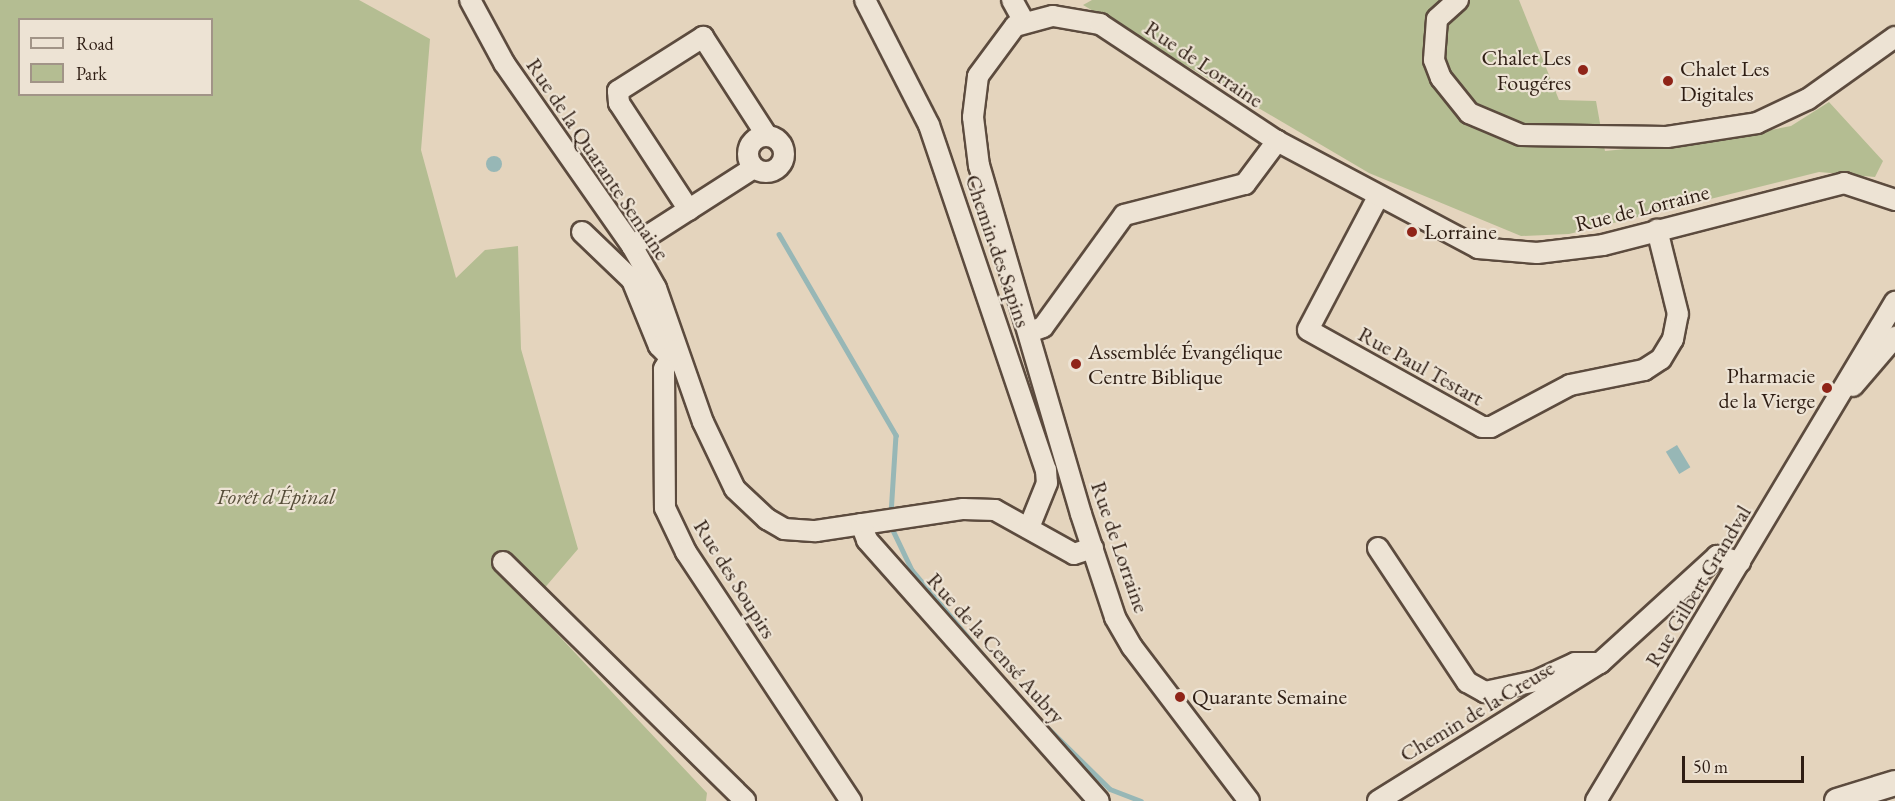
<!DOCTYPE html>
<html>
<head>
<meta charset="utf-8">
<style>
	body { margin:0 }
	#map { position:relative; width:1895px; height:801px; overflow:hidden; background:#e4d4bd; font-family:"EB Garamond",serif }
	div>[style] { position:absolute }
	.green>* { inset:0; background:#b4bd92 }
	.water>* { inset:0; background:#97b7b6; transform-origin:0 0 }
	.round { border-radius:50% }
	.stream>* { height:4.5px; margin:-2.25px; padding:0 2.25px; transform-origin:2.25px; border-radius:2.25px; background:#97b7b6 }
	.roads { filter:drop-shadow(2px 0 #5c4b3e) drop-shadow(-2px 0 #5c4b3e) drop-shadow(0 2px #5c4b3e) drop-shadow(0 -2px #5c4b3e) }
	.minor>* { height:20px; margin:-10px; padding:0 10px; transform-origin:10px; border-radius:10px; background:#ede3d4 }
	.minor>.ring { margin:-10px; padding:0; box-sizing:content-box; background:none; border:20px solid #ede3d4; border-radius:50% }
	.tertiary>* { height:24px; margin:-12px; padding:0 12px; transform-origin:12px; border-radius:12px; background:#ede3d4 }
	.dots>* { width:16px; height:16px; translate:-50% -50%; box-sizing:border-box; border:3px solid #ede3d4; border-radius:50% }
	span { translate:-50% -50%; white-space:nowrap; text-align:center; line-height:1.15; -webkit-text-stroke:4.5px #ede3d4; paint-order:stroke }
	.poi-label { font-size:22px; color:#2e1d13 }
	.right { translate:-100% -50%; text-align:right }
	.left { translate:0 -50%; text-align:left }
	.street-label { font-size:22px; color:#2e1d13 }
	.park-label { font-size:22px; color:#564d39; font-style:italic }
	.legend { position:absolute; left:18px; top:18px; width:195px; height:78px; box-sizing:border-box; background:#ede3d4; border:2px solid #a19487; margin:0; padding:8px 10px; list-style:none; font-size:18px; color:#2e1d13 }
	.legend li { display:flex; align-items:center; gap:12px; height:30px }
	.legend b { width:30px; border:2px solid #a19487 }
	.scale { position:absolute; left:1682px; top:756px; width:122px; height:27px; box-sizing:border-box; border:3px solid #2e1d13; border-top:0; padding-left:8px; font-size:18px; line-height:21px; white-space:nowrap; color:#2e1d13; -webkit-text-stroke:4px #ede3d4; paint-order:stroke }
</style>
</head>
<body>
<div id="map">
	<div class="green">
		<div style="clip-path:polygon(evenodd,0 0,359px 0,430px 39px,421px 150px,456px 278px,485px 250px,518px 246px,521px 349px,578px 549px,530px 605px,707px 793px,706px 801px,0 801px,0 0,20px 20px,212px 20px,212px 94px,20px 94px,20px 20px)"></div>
		<div style="clip-path:polygon(1092px 0,1519px 0,1559px 100px,1596px 101px,1605px 151px,1726px 139px,1791px 126px,1829px 102px,1883px 161px,1875px 177px,1819px 172px,1569px 234px,1521px 236px,1369px 173px,1083px 5px)"></div>
	</div>
	<div class="water">
		<div class="round" style="left:486px;top:156px;width:16px;height:16px"></div>
		<div style="left:1677px;top:445px;width:26px;height:13px;rotate:59deg"></div>
	</div>
	<div class="stream">
		<div style="left:779px;top:234px;width:233px;rotate:59.8deg"></div>
		<div style="left:896px;top:435px;width:80px;rotate:93.6deg"></div>
		<div style="left:891px;top:526px;width:49px;rotate:64.5deg"></div>
		<div style="left:912px;top:570px;width:160px;rotate:50.1deg"></div>
		<div style="left:1035px;top:715px;width:105px;rotate:44.6deg"></div>
		<div style="left:1110px;top:789px;width:33px;rotate:21deg"></div>
	</div>
	<div class="roads">
		<div class="minor">
			<div style="left:470px;top:0;width:72px;rotate:61.6deg"></div>
			<div style="left:504px;top:63px;width:223px;rotate:55deg"></div>
			<div style="left:632px;top:246px;width:48px;rotate:60.3deg"></div>
			<div style="left:656px;top:288px;width:142px;rotate:70.7deg"></div>
			<div style="left:703px;top:422px;width:74px;rotate:64.5deg"></div>
			<div style="left:735px;top:489px;width:44px;rotate:43.2deg"></div>
			<div style="left:767px;top:519px;width:20px;rotate:30deg"></div>
			<div style="left:784px;top:529px;width:32px;rotate:4deg"></div>
			<div style="left:816px;top:531px;width:149px;rotate:-8.5deg"></div>
			<div style="left:963px;top:509px;width:32px;rotate:2deg"></div>
			<div style="left:995px;top:510px;width:90px;rotate:29.1deg"></div>
			<div style="left:1074px;top:554px;width:20px;rotate:-18deg"></div>
			<div style="left:865px;top:0;width:140px;rotate:62.9deg"></div>
			<div style="left:929px;top:125px;width:364px;rotate:71.3deg"></div>
			<div style="left:1046px;top:470px;width:13px;rotate:86deg"></div>
			<div style="left:1047px;top:483px;width:45px;rotate:112deg"></div>
			<div style="left:1012px;top:0;width:25px;rotate:61deg"></div>
			<div style="left:1458px;top:0;width:28px;rotate:138deg"></div>
			<div style="left:1437px;top:19px;width:41px;rotate:94.2deg"></div>
			<div style="left:1434px;top:60px;width:19px;rotate:69deg"></div>
			<div style="left:1441px;top:78px;width:45px;rotate:51.3deg"></div>
			<div style="left:1469px;top:113px;width:56px;rotate:22.9deg"></div>
			<div style="left:1521px;top:135px;width:146px;rotate:0.8deg"></div>
			<div style="left:1667px;top:137px;width:91px;rotate:-8.8deg"></div>
			<div style="left:1757px;top:123px;width:56px;rotate:-25.2deg"></div>
			<div style="left:1808px;top:99px;width:107px;rotate:-35.5deg"></div>
			<div class="ring" style="left:748px;top:136px;width:16px;height:16px"></div>
			<div style="left:1378px;top:197px;width:150px;rotate:117.8deg"></div>
			<div style="left:1308px;top:330px;width:199px;rotate:29.1deg"></div>
			<div style="left:1482px;top:427px;width:9px"></div>
			<div style="left:1491px;top:427px;width:89px;rotate:-28deg"></div>
			<div style="left:1570px;top:385px;width:76px;rotate:-11.5deg"></div>
			<div style="left:1644px;top:370px;width:20px;rotate:-33deg"></div>
			<div style="left:1661px;top:359px;width:23px;rotate:-59deg"></div>
			<div style="left:1673px;top:339px;width:25px;rotate:-79deg"></div>
			<div style="left:1678px;top:314px;width:87px;rotate:-104deg"></div>
			<div style="left:689px;top:210px;width:128px;rotate:-123.2deg"></div>
			<div style="left:619px;top:103px;width:12px;rotate:-95deg"></div>
			<div style="left:618px;top:91px;width:101px;rotate:-32.4deg"></div>
			<div style="left:703px;top:37px;width:114px;rotate:57.1deg"></div>
			<div style="left:582px;top:232px;width:69px;rotate:43.8deg"></div>
			<div style="left:632px;top:280px;width:71px;rotate:67.8deg"></div>
			<div style="left:659px;top:346px;width:14px;rotate:45deg"></div>
			<div style="left:632px;top:246px;width:143px;rotate:-32.7deg"></div>
			<div style="left:1030px;top:332px;width:14px;rotate:-21deg"></div>
			<div style="left:1043px;top:327px;width:138px;rotate:-54.1deg"></div>
			<div style="left:1124px;top:215px;width:125px;rotate:-14.4deg"></div>
			<div style="left:1245px;top:184px;width:54px;rotate:-53.3deg"></div>
			<div style="left:675px;top:350px;width:22px;rotate:120deg"></div>
			<div style="left:664px;top:369px;width:139px;rotate:89.6deg"></div>
			<div style="left:665px;top:508px;width:49px;rotate:64.5deg"></div>
			<div style="left:686px;top:552px;width:299px;rotate:56.5deg"></div>
			<div style="left:1853px;top:386px;width:65px;rotate:-49.4deg"></div>
			<div style="left:861px;top:524px;width:17px;rotate:69deg"></div>
			<div style="left:867px;top:540px;width:349px;rotate:48.4deg"></div>
			<div style="left:1378px;top:548px;width:161px;rotate:56.4deg"></div>
			<div style="left:1467px;top:682px;width:21px;rotate:29deg"></div>
			<div style="left:1485px;top:692px;width:52px;rotate:-12.2deg"></div>
			<div style="left:1536px;top:681px;width:43px;rotate:-24.8deg"></div>
			<div style="left:1575px;top:663px;width:25px"></div>
			<div style="left:1600px;top:663px;width:159px;rotate:-42.4deg"></div>
			<div style="left:1717px;top:556px;width:24px;rotate:15deg"></div>
			<div style="left:503px;top:562px;width:340px;rotate:44.6deg"></div>
			<div style="left:1249px;top:801px;width:193px;rotate:-127.2deg"></div>
			<div style="left:1132px;top:647px;width:34px;rotate:-120deg"></div>
			<div style="left:1115px;top:617px;width:108px;rotate:-108.3deg"></div>
			<div style="left:1081px;top:514px;width:363px;rotate:-106.3deg"></div>
			<div style="left:979px;top:166px;width:49px;rotate:-97deg"></div>
			<div style="left:973px;top:117px;width:41px;rotate:-83deg"></div>
			<div style="left:978px;top:76px;width:62px;rotate:-53.5deg"></div>
			<div style="left:1015px;top:26px;width:39px;rotate:-15deg"></div>
			<div style="left:1053px;top:16px;width:48px;rotate:9.7deg"></div>
			<div style="left:1100px;top:24px;width:212px;rotate:33.5deg"></div>
			<div style="left:1277px;top:141px;width:228px;rotate:28deg"></div>
			<div style="left:1478px;top:248px;width:59px;rotate:4.8deg"></div>
			<div style="left:1537px;top:253px;width:66px;rotate:-6.9deg"></div>
			<div style="left:1603px;top:245px;width:249px;rotate:-14.4deg"></div>
			<div style="left:1844px;top:183px;width:54px;rotate:18.4deg"></div>
			<div style="left:1378px;top:801px;width:261px;rotate:-31.9deg"></div>
			<div style="left:1596px;top:801px;width:582px;rotate:-59.07deg"></div>
		</div>
		<div class="tertiary">
			<div style="left:1837px;top:801px;width:61px;rotate:-17.2deg"></div>
		</div>
	</div>
	<div class="dots">
		<div style="left:1583px;top:70px;background:#8f2418"></div>
		<div style="left:1668px;top:81px;background:#8f2418"></div>
		<div style="left:1412px;top:232px;background:#8f2418"></div>
		<div style="left:1076px;top:364px;background:#8f2418"></div>
		<div style="left:1827px;top:388px;background:#8f2418"></div>
		<div style="left:1180px;top:697px;background:#8f2418"></div>
	</div>
	<div class="poi-label">
		<span class="right" style="left:1571px;top:70px">Chalet Les<br>Fougéres</span>
		<span class="left" style="left:1680px;top:81px">Chalet Les<br>Digitales</span>
		<span class="left" style="left:1424px;top:232px">Lorraine</span>
		<span class="left" style="left:1088px;top:364px">Assemblée Évangélique<br>Centre Biblique</span>
		<span class="right" style="left:1815px;top:388px">Pharmacie<br>de la Vierge</span>
		<span class="left" style="left:1192px;top:697px">Quarante Semaine</span>
	</div>
	<div class="street-label">
		<span style="left:1204px;top:64px;rotate:34deg">Rue de Lorraine</span>
		<span style="left:598px;top:159px;rotate:56deg">Rue de la Quarante Semaine</span>
		<span style="left:1642px;top:208px;rotate:-14deg">Rue de Lorraine</span>
		<span style="left:998px;top:251px;rotate:71deg">Chemin des Sapins</span>
		<span style="left:1421px;top:366px;rotate:29deg">Rue Paul Testart</span>
		<span style="left:1120px;top:547px;rotate:71deg">Rue de Lorraine</span>
		<span style="left:735px;top:579px;rotate:58deg">Rue des Soupirs</span>
		<span style="left:1698px;top:586px;rotate:-59deg">Rue Gilbert Grandval</span>
		<span style="left:996px;top:648px;rotate:48deg">Rue de la Censé Aubry</span>
		<span style="left:1477px;top:711px;rotate:-31deg">Chemin de la Creuse</span>
	</div>
	<div class="park-label">
		<span style="left:276px;top:497px">Forêt d'Épinal</span>
	</div>
	<ul class="legend">
	<li><b style="height:8px;background:#ede3d4"></b>Road</li>
	<li><b style="height:16px;background:#b4bd92"></b>Park</li>
	</ul>
	<div class="scale">50 m</div>
</div>
</body>
</html>
